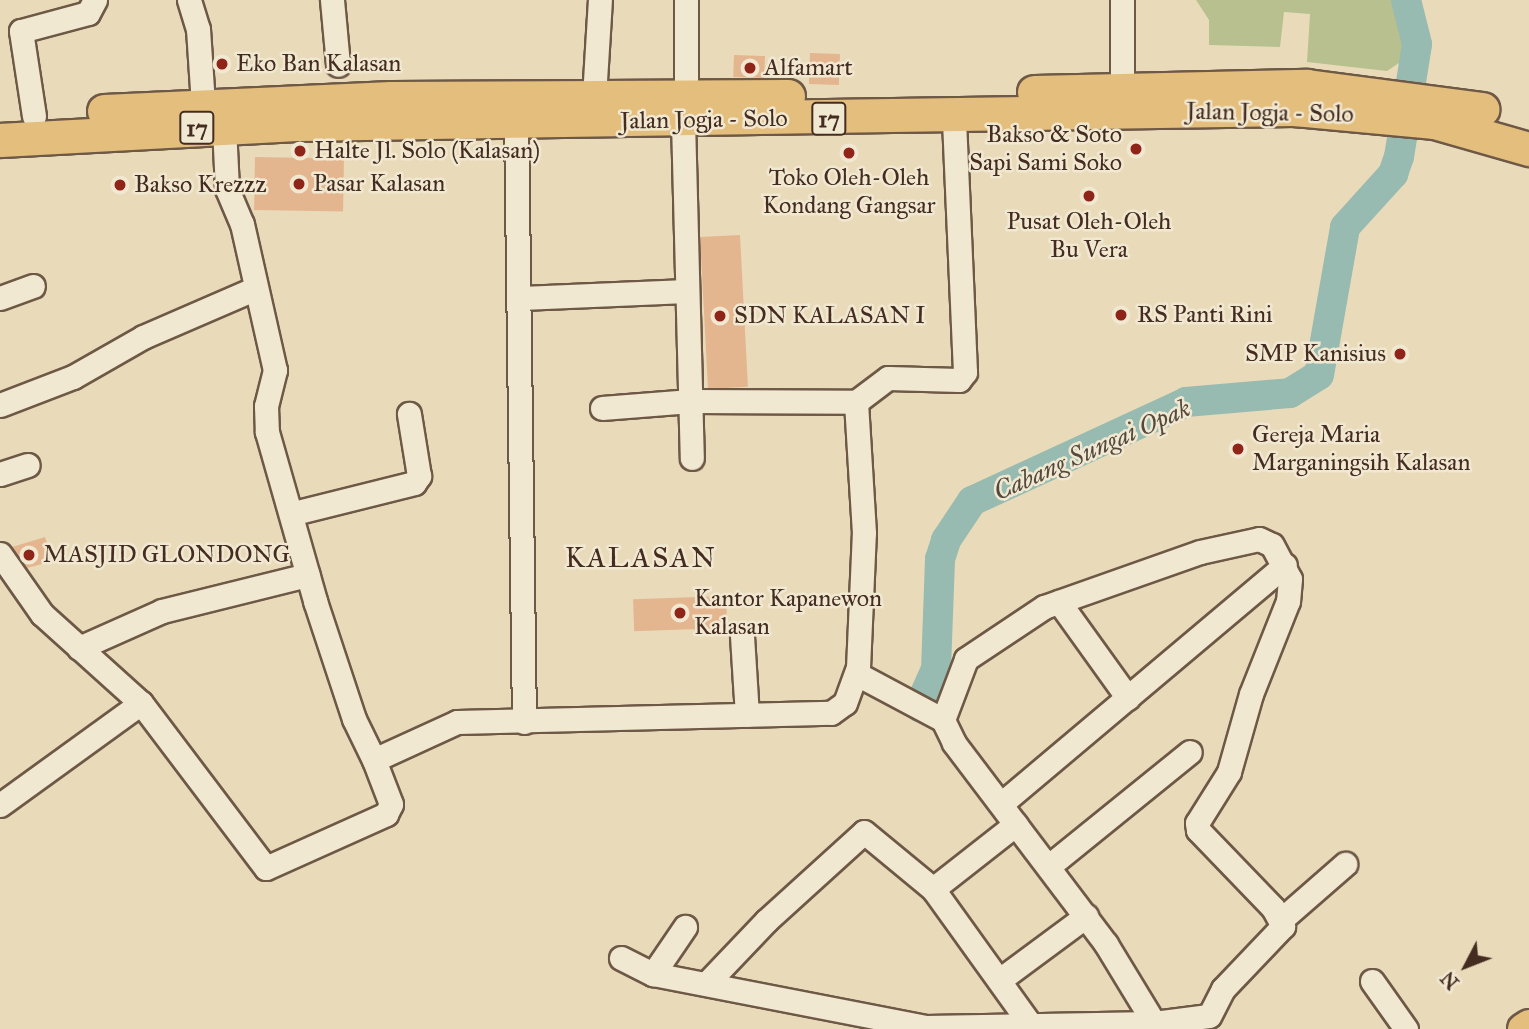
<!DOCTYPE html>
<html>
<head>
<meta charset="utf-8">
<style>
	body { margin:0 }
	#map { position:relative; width:1529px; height:1029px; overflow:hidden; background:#e9dbba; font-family:"IM FELL Great Primer",serif }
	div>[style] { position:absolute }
	.green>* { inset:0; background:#b8c08f }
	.river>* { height:30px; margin:-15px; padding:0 15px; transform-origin:15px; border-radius:15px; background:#97bbb0 }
	.building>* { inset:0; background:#e4b68f; transform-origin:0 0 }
	.roads { filter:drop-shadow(2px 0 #6e5846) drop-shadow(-2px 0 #6e5846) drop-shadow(0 2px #6e5846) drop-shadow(0 -2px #6e5846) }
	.minor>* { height:23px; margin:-11.5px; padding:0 11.5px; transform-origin:11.5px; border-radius:11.5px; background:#f1e8d2 }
	.major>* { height:30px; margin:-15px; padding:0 15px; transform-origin:15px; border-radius:15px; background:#e4be7d }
	.highway>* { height:33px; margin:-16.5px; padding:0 16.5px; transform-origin:16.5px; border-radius:16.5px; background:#e4be7d }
	.dots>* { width:19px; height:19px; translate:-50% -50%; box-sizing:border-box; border:4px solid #f1e8d2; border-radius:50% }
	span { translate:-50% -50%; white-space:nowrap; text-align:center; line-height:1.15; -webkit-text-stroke:5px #f1e8d2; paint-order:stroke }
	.shield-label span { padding:2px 5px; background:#f1e8d2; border:2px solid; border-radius:5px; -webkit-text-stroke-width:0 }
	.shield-label { font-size:23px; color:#452c20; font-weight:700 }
	.poi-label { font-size:24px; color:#452c20 }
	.left { translate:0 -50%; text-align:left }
	.right { translate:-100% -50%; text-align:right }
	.street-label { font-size:24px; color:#452c20 }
	.water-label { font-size:26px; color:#55493d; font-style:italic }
	.quarter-label { font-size:28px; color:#452c20; letter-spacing:2px }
	.north { position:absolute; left:1431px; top:931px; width:70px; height:70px; -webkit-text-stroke:5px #f1e8d2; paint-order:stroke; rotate:228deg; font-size:19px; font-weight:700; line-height:28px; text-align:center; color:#452c20 }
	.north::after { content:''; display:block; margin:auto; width:24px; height:32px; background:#452c20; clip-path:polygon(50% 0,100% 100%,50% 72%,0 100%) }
</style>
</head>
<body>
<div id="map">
	<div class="green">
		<div style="clip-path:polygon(1196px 0,1401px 0,1411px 55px,1387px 71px,1307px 62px,1310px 14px,1284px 12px,1280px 47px,1209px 45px,1209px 20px)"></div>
	</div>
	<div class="river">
		<div style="left:919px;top:707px;width:42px;rotate:-65.9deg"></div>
		<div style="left:936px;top:669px;width:110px;rotate:-87.9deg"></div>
		<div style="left:940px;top:559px;width:20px;rotate:-72deg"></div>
		<div style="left:946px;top:540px;width:47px;rotate:-56.3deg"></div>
		<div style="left:972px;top:501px;width:236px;rotate:-24.8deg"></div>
		<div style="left:1186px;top:402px;width:104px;rotate:-4.9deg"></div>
		<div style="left:1290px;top:393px;width:34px;rotate:-32deg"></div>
		<div style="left:1319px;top:375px;width:150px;rotate:-80deg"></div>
		<div style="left:1345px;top:227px;width:72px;rotate:-47.8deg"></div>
		<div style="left:1393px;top:174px;width:18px;rotate:-71deg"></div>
		<div style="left:1399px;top:157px;width:114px;rotate:-80.9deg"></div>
		<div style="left:1417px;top:44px;width:45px;rotate:-104deg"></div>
	</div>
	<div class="building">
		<div style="left:810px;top:53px;width:30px;height:31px;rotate:2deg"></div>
		<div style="left:734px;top:55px;width:31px;height:22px;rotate:2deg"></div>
		<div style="left:255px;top:157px;width:89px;height:53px;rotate:1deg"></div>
		<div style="left:740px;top:235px;width:152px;height:40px;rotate:87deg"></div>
		<div style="clip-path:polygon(45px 537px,53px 561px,27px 568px,12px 547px)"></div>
		<div style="left:726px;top:596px;width:32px;height:93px;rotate:88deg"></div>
	</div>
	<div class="roads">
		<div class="minor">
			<div style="left:189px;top:0;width:30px;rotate:73deg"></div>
			<div style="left:198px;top:29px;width:75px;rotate:86.2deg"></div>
			<div style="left:332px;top:0;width:65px;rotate:84.7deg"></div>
			<div style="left:1122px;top:90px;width:90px;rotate:-90deg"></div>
			<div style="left:594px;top:97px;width:97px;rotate:-86.5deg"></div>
			<div style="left:686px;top:98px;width:98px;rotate:-90deg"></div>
			<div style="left:34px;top:116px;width:86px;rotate:-98.7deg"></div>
			<div style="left:21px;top:31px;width:69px;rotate:-15deg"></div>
			<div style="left:88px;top:13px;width:15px;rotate:-62deg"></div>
			<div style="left:516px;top:121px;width:601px;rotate:89.24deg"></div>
			<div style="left:683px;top:121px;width:337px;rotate:88.5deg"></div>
			<div style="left:224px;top:127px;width:62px;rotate:87.2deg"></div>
			<div style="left:227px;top:189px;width:38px;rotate:67deg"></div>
			<div style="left:242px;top:224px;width:150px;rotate:77.3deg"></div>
			<div style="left:275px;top:370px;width:37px;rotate:104deg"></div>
			<div style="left:266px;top:406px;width:26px;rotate:88deg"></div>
			<div style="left:267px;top:432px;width:176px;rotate:74.1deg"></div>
			<div style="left:315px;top:601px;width:124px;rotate:71.7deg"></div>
			<div style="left:354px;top:719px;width:46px;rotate:64deg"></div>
			<div style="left:0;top:298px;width:35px;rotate:-20deg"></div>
			<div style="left:521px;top:298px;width:166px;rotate:-2.4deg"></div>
			<div style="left:0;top:405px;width:78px;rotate:-21deg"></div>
			<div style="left:73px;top:377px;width:81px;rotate:-29.7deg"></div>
			<div style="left:143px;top:337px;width:123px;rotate:-23.4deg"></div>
			<div style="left:602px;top:408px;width:89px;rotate:-4.5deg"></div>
			<div style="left:691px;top:401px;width:165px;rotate:0.3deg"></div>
			<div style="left:0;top:474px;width:29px;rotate:-18deg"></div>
			<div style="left:294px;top:513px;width:124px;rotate:-14deg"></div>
			<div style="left:414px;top:483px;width:9px;rotate:-54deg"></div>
			<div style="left:419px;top:476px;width:63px;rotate:-99.2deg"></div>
			<div style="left:0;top:554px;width:73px;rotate:55deg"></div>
			<div style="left:42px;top:614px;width:133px;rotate:42deg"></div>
			<div style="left:141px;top:703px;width:207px;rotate:52.9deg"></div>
			<div style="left:266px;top:868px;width:132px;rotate:-24.2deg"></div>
			<div style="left:386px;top:814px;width:11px;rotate:-63deg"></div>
			<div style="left:391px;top:804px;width:47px;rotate:-111.1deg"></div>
			<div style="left:374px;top:760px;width:91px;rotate:-24.6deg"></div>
			<div style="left:457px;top:722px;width:374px;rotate:-1.4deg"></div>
			<div style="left:831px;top:713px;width:17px;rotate:-36deg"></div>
			<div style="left:845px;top:703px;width:37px;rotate:-70deg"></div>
			<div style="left:858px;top:668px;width:135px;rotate:-87.5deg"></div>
			<div style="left:864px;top:533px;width:131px;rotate:-93.5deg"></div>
			<div style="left:856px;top:402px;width:40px;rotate:-37deg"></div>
			<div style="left:888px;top:378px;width:71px;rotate:1.6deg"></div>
			<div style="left:959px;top:380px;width:10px;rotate:-53deg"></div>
			<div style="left:965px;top:372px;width:255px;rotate:-92.5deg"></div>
			<div style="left:1059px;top:602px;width:118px;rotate:54.3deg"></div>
			<div style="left:742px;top:636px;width:79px;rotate:86.4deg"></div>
			<div style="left:79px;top:648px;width:91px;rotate:-24deg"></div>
			<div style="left:162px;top:611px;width:150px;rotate:-13.9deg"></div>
			<div style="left:857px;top:674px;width:98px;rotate:28.1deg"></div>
			<div style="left:943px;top:720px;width:25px;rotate:64deg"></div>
			<div style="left:954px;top:743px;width:252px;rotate:52.9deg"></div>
			<div style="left:1106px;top:944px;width:92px;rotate:58.7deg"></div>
			<div style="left:943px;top:720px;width:65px;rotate:-69.3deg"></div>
			<div style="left:966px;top:659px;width:94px;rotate:-33.7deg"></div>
			<div style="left:1044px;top:607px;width:165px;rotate:-19.4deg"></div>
			<div style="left:1200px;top:552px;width:60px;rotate:-12.4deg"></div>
			<div style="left:1259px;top:539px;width:14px;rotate:25deg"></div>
			<div style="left:1272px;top:545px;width:38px;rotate:62deg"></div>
			<div style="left:1290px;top:579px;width:22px;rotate:95deg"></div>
			<div style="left:1288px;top:601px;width:100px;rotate:111.7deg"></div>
			<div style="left:1251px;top:694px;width:81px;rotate:105.8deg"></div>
			<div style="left:1229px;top:772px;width:60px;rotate:122.1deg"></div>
			<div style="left:1197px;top:823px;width:7px;rotate:82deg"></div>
			<div style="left:1198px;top:830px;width:108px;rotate:46.1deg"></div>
			<div style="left:1273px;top:908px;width:21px;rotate:61deg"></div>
			<div style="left:1283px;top:926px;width:87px;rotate:133.6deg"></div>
			<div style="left:1223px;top:989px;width:30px;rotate:117deg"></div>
			<div style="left:1001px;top:804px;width:371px;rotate:-40.1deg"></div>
			<div style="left:0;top:805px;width:174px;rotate:-35.9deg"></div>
			<div style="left:1049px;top:866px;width:181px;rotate:-39deg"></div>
			<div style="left:933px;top:889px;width:105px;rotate:-38.1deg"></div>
			<div style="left:1282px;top:919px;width:84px;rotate:-41.1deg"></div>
			<div style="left:621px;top:958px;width:36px;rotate:27deg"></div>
			<div style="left:653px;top:974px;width:278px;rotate:11deg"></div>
			<div style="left:926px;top:1027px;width:228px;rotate:-1deg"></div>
			<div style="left:1154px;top:1023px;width:55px;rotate:-7.3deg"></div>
			<div style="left:653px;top:974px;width:57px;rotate:-55.8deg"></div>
			<div style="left:1001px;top:979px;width:106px;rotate:-36.5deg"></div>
			<div style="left:1372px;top:981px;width:59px;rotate:54.7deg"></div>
			<div style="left:707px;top:983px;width:86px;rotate:-46.4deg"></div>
			<div style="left:766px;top:921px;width:132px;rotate:-42.2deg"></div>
			<div style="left:864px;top:832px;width:89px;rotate:39.6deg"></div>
			<div style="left:933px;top:889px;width:170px;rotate:54.3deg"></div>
		</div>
		<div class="major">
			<div style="left:1523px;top:1029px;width:7px;rotate:-34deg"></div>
		</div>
		<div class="highway">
			<div style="left:1034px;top:92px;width:273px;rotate:-1.3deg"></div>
			<div style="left:1307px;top:86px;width:177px;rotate:7.5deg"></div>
			<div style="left:104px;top:111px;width:287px;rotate:-2.6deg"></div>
			<div style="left:391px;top:98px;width:397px;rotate:-0.3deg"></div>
			<div style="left:0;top:140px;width:299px;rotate:-3.1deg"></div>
			<div style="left:299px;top:124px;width:994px;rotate:-0.86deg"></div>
			<div style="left:1293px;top:109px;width:142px;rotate:5.3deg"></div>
			<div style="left:1434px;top:122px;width:99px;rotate:15.9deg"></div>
		</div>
	</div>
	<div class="dots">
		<div style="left:222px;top:64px;background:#8f2418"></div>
		<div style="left:750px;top:68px;background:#8f2418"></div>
		<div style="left:1136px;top:149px;background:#8f2418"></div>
		<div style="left:300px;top:151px;background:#8f2418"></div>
		<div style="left:849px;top:153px;background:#8f2418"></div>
		<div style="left:299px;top:184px;background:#8f2418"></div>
		<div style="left:120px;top:185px;background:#8f2418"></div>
		<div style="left:1089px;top:196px;background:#8f2418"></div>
		<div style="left:1121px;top:315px;background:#8f2418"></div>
		<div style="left:720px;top:316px;background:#8f2418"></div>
		<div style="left:1400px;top:354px;background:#8f2418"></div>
		<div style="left:1238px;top:449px;background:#8f2418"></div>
		<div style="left:29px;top:555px;background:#8f2418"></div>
		<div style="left:680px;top:613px;background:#8f2418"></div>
	</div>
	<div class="shield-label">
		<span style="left:829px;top:119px">17</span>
		<span style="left:197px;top:128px">17</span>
	</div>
	<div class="poi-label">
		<span class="left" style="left:236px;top:64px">Eko Ban Kalasan</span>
		<span class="left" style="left:764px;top:68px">Alfamart</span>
		<span class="right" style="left:1122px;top:149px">Bakso &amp; Soto<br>Sapi Sami Soko</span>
		<span class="left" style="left:314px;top:151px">Halte Jl. Solo (Kalasan)</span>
		<span style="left:849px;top:192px">Toko Oleh-Oleh<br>Kondang Gangsar</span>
		<span class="left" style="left:313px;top:184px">Pasar Kalasan</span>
		<span class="left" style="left:134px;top:185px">Bakso Krezzz</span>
		<span style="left:1089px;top:236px">Pusat Oleh-Oleh<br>Bu Vera</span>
		<span class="left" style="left:1137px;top:315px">RS Panti Rini</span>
		<span class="left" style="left:734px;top:316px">SDN KALASAN I</span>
		<span class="right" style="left:1386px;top:354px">SMP Kanisius</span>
		<span class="left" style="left:1252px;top:449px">Gereja Maria<br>Marganingsih Kalasan</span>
		<span class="left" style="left:43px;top:555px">MASJID GLONDONG</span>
		<span class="left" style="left:694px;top:613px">Kantor Kapanewon<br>Kalasan</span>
	</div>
	<div class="street-label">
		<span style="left:1270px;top:113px;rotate:1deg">Jalan Jogja - Solo</span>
		<span style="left:704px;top:120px;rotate:-1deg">Jalan Jogja - Solo</span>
	</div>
	<div class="water-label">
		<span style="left:1092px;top:450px;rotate:-24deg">Cabang Sungai Opak</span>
	</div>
	<div class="quarter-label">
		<span style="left:641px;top:558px">KALASAN</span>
	</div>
	<div class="north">N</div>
</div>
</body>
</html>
